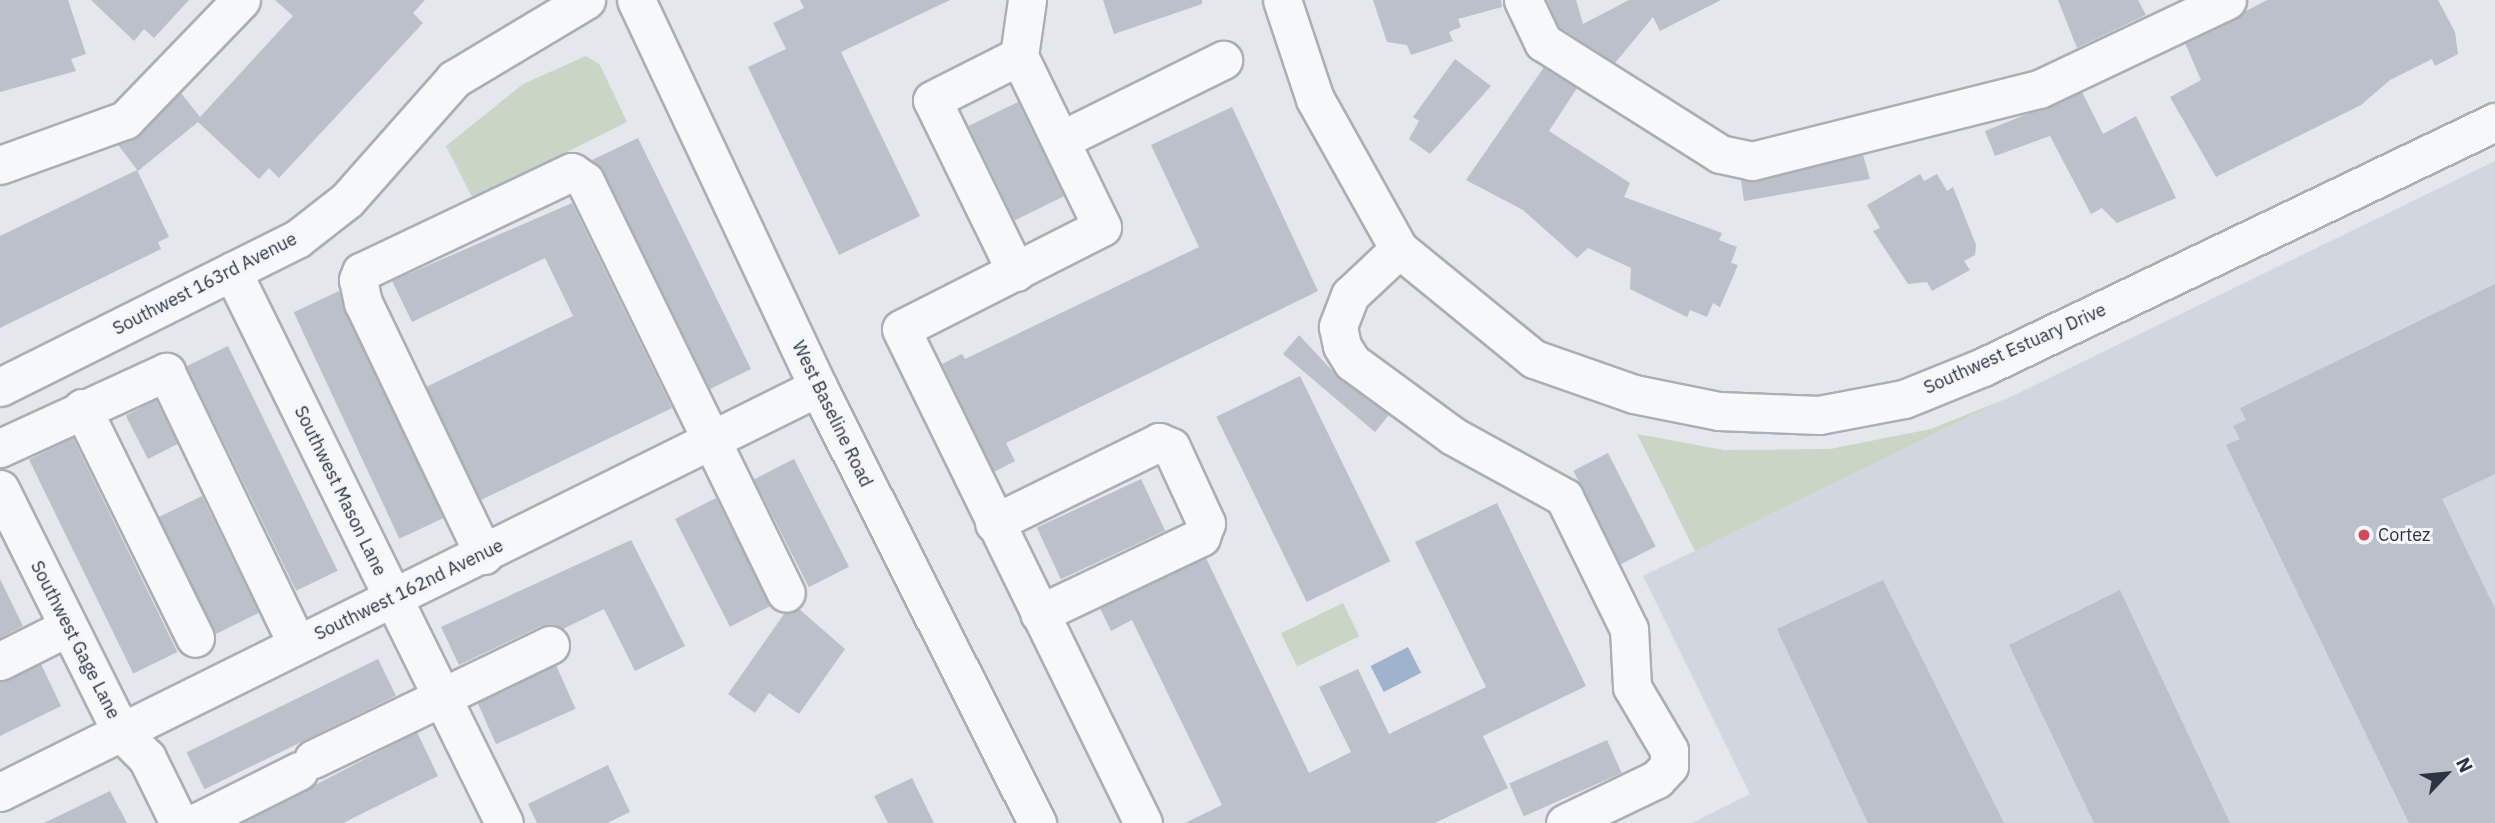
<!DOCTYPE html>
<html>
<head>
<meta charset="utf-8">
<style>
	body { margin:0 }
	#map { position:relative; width:2495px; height:823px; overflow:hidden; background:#e4e7ec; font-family:"IBM Plex Sans",sans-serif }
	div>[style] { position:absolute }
	.built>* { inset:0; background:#d2d6de }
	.green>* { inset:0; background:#c9d6c5; transform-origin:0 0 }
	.water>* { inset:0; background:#9fb4cc; transform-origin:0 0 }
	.building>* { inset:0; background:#bbc0ca; transform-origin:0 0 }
	.roads { filter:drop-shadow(2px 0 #a9aeb7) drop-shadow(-2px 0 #a9aeb7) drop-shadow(0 2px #a9aeb7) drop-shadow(0 -2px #a9aeb7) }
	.minor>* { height:37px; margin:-18.5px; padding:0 18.5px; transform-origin:18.5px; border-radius:18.5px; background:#f7f8fa }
	.dots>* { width:19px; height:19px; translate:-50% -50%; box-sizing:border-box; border:4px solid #f4f6f9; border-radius:50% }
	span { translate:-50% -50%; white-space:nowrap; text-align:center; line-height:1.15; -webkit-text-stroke:6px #f4f6f9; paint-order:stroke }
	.street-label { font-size:18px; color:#2b3445 }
	.poi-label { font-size:18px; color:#2b3445 }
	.left { translate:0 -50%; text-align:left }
	.north { position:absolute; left:2411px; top:739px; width:70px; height:70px; -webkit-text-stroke:5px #f4f6f9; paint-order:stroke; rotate:64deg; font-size:19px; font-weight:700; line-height:28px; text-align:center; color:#2b3445 }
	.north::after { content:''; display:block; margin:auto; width:24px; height:32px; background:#2b3445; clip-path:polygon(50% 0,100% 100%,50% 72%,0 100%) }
</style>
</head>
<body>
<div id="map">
	<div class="built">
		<div style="clip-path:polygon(2495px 161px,2495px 823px,1692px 823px,1750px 794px,1643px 576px)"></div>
	</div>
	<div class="green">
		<div style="clip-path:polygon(586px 56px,600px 65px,627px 122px,473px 199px,446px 146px,523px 84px)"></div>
		<div style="clip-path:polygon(2008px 398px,1695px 551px,1637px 434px,1724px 450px,1830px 449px,1931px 429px)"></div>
		<div style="left:1343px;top:603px;width:37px;height:69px;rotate:64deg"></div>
	</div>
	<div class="water">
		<div style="left:1408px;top:647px;width:29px;height:42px;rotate:63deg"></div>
	</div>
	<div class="building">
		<div style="clip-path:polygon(0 0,68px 0,86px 54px,71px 59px,76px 71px,0 92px)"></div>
		<div style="clip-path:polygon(91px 0,189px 0,154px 38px,144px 29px,134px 41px)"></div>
		<div style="clip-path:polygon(275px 0,425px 0,413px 13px,423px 23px,279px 178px,269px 168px,259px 179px,198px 122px,138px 171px,118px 145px,140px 135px,181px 93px,200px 117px,293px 16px)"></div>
		<div style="clip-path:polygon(800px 0,950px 0,841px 52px,920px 216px,839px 255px,748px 67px,786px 49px,773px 23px,804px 8px)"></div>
		<div style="clip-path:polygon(1103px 0,1202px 0,1202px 4px,1114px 34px)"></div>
		<div style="clip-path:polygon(1373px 0,1501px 0,1502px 7px,1458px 19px,1461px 27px,1449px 32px,1453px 41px,1411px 55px,1407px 45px,1387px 42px)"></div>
		<div style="clip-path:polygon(1547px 0,1576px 0,1583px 24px,1629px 0,1721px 0,1660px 31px,1653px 17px,1615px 63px,1559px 27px)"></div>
		<div style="clip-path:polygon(2058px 0,2138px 0,2146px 15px,2077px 48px)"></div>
		<div style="clip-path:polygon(2267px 0,2438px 0,2455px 32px,2458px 54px,2435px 66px,2432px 59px,2390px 80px,2361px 105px,2216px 177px,2170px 97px,2201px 80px,2185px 43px)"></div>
		<div style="clip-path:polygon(1455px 59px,1491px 86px,1430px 154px,1409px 139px,1419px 121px,1413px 117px)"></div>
		<div style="clip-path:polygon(1544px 67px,1577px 88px,1549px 131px,1630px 183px,1624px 197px,1722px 233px,1719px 240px,1737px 247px,1731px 263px,1738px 265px,1720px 307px,1713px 303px,1707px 317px,1690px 310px,1687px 317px,1630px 289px,1631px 268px,1588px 248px,1577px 258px,1523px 210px,1466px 180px)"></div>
		<div style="clip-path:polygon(2082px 92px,2103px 134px,2136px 116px,2176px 198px,2117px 223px,2102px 208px,2091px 214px,2050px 136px,1995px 156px,1985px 131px)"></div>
		<div style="left:1018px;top:102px;width:105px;height:55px;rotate:64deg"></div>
		<div style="clip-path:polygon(1232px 107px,1318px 291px,1006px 443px,1015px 461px,994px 472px,942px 364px,962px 354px,965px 359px,1199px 247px,1151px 145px)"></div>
		<div style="clip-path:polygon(638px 138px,751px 369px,710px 389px,604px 172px,592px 160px)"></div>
		<div style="clip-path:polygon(1863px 155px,1870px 179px,1744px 201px,1741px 180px)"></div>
		<div style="clip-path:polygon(137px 170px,169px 237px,158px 242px,161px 249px,0 328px,0 236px)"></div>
		<div style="clip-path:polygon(1920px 174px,1924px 181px,1937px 174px,1947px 191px,1953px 187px,1976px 245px,1975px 255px,1964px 261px,1970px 270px,1932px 291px,1927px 282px,1908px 284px,1873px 231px,1880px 228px,1867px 205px)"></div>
		<div style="clip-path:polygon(572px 203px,672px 408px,481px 500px,426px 387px,573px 316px,545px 258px,412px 322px,392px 281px)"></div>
		<div style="clip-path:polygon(2495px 284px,2495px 474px,2442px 499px,2495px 609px,2495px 823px,2409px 823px,2226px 445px,2240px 439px,2233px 426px,2246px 420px,2240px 408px)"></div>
		<div style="left:339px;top:291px;width:250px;height:50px;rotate:65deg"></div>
		<div style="clip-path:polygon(1299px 335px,1340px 379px,1389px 415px,1375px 432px,1283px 354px)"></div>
		<div style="left:228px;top:346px;width:250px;height:46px;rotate:64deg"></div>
		<div style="left:1300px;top:376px;width:206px;height:93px;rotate:64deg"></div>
		<div style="left:156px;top:400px;width:49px;height:34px;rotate:63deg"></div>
		<div style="left:73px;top:438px;width:238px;height:49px;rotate:64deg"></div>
		<div style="left:1608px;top:453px;width:105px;height:39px;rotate:63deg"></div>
		<div style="left:794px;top:459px;width:121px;height:45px;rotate:63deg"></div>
		<div style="left:1141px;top:479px;width:57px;height:115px;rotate:65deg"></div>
		<div style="left:202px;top:496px;width:130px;height:48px;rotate:64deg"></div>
		<div style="left:716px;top:498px;width:121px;height:46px;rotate:63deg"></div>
		<div style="clip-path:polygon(1497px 503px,1586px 686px,1483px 736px,1508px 788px,1435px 823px,1185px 823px,1222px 805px,1132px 620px,1111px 631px,1100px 608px,1206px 558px,1309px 773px,1351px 752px,1319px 687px,1358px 669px,1389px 734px,1486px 687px,1415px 542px)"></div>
		<div style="clip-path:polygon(631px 540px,685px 646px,635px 671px,604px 609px,563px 629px,541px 626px,459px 665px,441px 627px)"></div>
		<div style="clip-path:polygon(0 579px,23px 626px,0 638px)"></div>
		<div style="clip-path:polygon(1883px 580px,2004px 823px,1868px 823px,1777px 629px)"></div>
		<div style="clip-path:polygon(2120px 590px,2230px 823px,2094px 823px,2009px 645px)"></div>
		<div style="clip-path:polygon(799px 609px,845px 649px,799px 714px,769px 693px,755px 713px,728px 694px,784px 614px)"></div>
		<div style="left:378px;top:659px;width:41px;height:213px;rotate:64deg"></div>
		<div style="clip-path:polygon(41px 664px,61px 706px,0 736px,0 682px)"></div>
		<div style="left:556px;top:665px;width:48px;height:87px;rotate:66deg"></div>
		<div style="clip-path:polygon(417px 732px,438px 776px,343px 823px,242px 823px)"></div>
		<div style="left:1607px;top:740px;width:36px;height:107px;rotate:66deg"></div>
		<div style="clip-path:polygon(608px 765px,630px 812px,607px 823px,537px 823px,528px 804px)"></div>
		<div style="clip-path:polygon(912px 778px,934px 823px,888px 823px,874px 796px)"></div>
		<div style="clip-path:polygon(110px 791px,127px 823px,44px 823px)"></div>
	</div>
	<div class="roads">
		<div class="minor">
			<div style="left:636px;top:0;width:428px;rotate:64.8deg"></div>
			<div style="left:818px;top:387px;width:488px;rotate:63.3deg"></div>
			<div style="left:1027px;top:0;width:57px;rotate:98.1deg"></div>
			<div style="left:1019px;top:56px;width:190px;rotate:64.1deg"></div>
			<div style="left:1102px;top:227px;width:225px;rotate:153.1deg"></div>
			<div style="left:901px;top:329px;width:550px;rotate:63.9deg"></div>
			<div style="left:1282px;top:0;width:104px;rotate:71.6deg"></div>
			<div style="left:1315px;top:99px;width:172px;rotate:60.8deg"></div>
			<div style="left:1399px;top:249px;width:174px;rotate:39.2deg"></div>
			<div style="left:1534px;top:359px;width:106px;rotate:19.3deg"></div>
			<div style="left:1634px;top:394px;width:87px;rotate:11.3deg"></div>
			<div style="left:1719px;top:411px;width:100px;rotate:2.3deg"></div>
			<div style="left:1819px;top:415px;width:86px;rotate:-10.7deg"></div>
			<div style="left:1904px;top:399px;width:85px;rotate:-22.1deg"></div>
			<div style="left:1983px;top:367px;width:568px;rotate:-25.57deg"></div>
			<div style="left:1523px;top:0;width:47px;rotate:64.5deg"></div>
			<div style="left:1543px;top:42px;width:209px;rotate:32.3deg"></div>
			<div style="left:1720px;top:154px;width:33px;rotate:12deg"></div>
			<div style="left:1752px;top:161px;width:296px;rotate:-14.1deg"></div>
			<div style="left:2039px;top:89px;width:208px;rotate:-25.3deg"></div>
			<div style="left:1061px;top:140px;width:181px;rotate:-26.3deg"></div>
			<div style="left:0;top:165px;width:133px;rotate:-19.8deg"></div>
			<div style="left:125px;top:120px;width:167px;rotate:-46deg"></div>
			<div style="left:1399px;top:249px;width:67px;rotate:136.8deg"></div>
			<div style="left:1350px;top:295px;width:34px;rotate:111deg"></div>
			<div style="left:1338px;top:327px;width:19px;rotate:78deg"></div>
			<div style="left:1342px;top:346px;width:19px;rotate:58deg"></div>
			<div style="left:1352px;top:362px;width:125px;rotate:36.2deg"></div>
			<div style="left:1453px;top:436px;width:127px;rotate:28.8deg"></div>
			<div style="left:1564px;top:497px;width:147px;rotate:63.8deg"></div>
			<div style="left:1629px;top:629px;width:58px;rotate:87deg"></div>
			<div style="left:1632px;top:687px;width:73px;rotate:59.6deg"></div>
			<div style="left:1669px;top:750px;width:16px;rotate:90deg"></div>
			<div style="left:1669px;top:766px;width:18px;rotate:133deg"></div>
			<div style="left:1657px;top:779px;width:102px;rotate:154.4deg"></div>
			<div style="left:232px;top:271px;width:615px;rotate:63.77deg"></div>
			<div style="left:1016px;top:272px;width:191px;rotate:-116deg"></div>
			<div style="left:932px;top:100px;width:97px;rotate:-26.8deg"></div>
			<div style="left:0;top:387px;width:332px;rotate:-26.5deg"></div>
			<div style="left:297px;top:239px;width:63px;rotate:-38deg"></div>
			<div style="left:347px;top:200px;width:162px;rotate:-48.5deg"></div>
			<div style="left:454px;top:79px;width:154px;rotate:-30.9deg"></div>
			<div style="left:82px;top:408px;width:256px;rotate:63.8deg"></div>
			<div style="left:0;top:448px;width:183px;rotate:-24.6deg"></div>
			<div style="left:166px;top:372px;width:302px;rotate:64.3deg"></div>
			<div style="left:0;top:489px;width:271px;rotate:63.5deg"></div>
			<div style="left:121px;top:732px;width:37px;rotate:45deg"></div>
			<div style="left:147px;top:758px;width:72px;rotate:63.8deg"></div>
			<div style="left:994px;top:523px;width:184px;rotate:-26.1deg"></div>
			<div style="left:1159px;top:442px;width:13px;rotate:23deg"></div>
			<div style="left:1171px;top:447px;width:84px;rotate:65.3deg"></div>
			<div style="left:1206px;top:523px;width:15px;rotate:110deg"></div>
			<div style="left:1201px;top:537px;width:179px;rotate:154.6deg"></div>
			<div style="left:484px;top:555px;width:280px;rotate:-115.6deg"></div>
			<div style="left:363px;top:303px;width:24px;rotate:-102deg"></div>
			<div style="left:358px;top:280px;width:9px;rotate:-69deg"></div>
			<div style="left:361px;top:272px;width:233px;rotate:-25.4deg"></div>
			<div style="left:572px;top:172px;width:16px;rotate:35deg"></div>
			<div style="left:585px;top:181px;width:458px;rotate:64deg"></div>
			<div style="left:0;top:661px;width:76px;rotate:-26.6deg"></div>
			<div style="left:313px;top:759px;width:263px;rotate:-25.7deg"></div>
			<div style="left:0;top:792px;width:913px;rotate:-26.34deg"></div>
			<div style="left:195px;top:823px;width:116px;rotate:-26.6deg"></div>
		</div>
	</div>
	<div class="dots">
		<div style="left:2364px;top:535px;background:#d1495b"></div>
	</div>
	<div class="street-label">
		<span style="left:205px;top:284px;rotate:-27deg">Southwest 163rd Avenue</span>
		<span style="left:2015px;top:349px;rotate:-24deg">Southwest Estuary Drive</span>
		<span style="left:832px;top:414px;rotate:64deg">West Baseline Road</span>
		<span style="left:340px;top:491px;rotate:64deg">Southwest Mason Lane</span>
		<span style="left:409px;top:590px;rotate:-26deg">Southwest 162nd Avenue</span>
		<span style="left:75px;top:640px;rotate:63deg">Southwest Gage Lane</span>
	</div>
	<div class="poi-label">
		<span class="left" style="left:2378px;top:535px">Cortez</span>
	</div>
	<div class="north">N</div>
</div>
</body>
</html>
